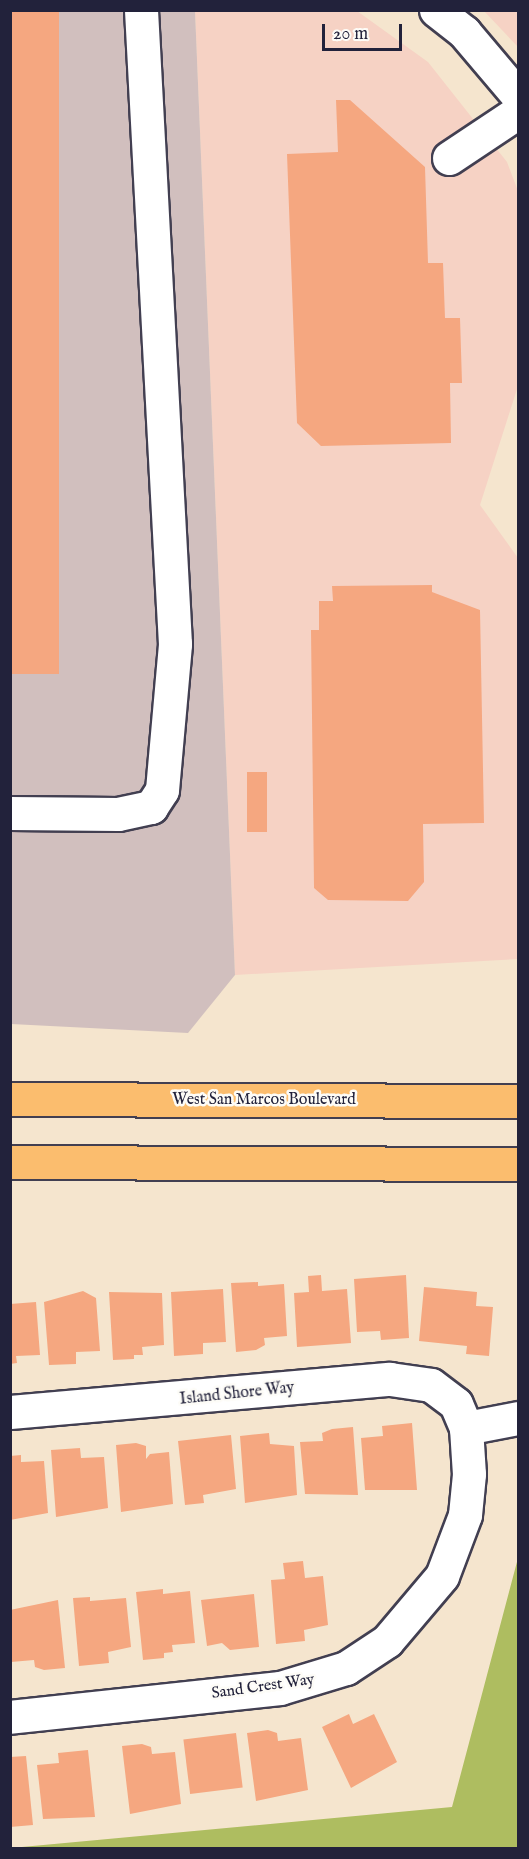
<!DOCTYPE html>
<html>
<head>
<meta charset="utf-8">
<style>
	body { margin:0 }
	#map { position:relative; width:529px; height:1859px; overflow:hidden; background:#f5e5ce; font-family:"IM FELL English",serif }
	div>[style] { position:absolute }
	.built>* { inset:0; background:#f6d2c4 }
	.industrial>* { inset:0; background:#d1bfbe }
	.green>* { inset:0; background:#aebd60 }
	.building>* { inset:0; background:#f5a780; transform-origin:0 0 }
	.roads { filter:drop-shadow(2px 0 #423f51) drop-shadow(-2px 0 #423f51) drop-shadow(0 2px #423f51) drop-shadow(0 -2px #423f51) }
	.minor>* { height:33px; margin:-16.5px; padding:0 16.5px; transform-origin:16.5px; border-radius:16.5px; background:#fff }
	.major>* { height:33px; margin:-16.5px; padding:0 16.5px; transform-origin:16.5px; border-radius:16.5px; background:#fbbd6e }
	span { translate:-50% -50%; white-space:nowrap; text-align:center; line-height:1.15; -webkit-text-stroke:5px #fdfcf7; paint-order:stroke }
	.street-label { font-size:16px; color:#22223b }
	.frame { position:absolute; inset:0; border:12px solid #22223b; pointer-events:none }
	.scale { position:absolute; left:322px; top:24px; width:80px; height:27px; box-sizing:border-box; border:3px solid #22223b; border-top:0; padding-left:8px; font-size:18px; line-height:21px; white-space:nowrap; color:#22223b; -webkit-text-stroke:4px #fdfcf7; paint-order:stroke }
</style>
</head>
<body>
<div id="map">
	<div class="built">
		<div style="clip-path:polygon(195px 11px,357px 11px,428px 62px,507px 162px,518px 191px,518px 386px,480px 505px,518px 558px,518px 959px,235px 975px)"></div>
		<div style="clip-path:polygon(484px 11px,518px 11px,518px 47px)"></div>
	</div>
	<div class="industrial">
		<div style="clip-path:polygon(10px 11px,195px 11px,235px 975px,188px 1033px,11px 1024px)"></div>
	</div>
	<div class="green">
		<div style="clip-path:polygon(518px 1558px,518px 1848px,11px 1848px,452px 1807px)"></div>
	</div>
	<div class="building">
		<div style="left:10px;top:10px;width:49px;height:664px"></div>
		<div style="clip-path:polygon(336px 100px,350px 100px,425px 167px,428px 263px,443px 263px,445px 318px,460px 318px,462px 383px,450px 383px,451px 443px,321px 446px,297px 423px,287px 154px,338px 152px)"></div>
		<div style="clip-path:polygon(432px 585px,432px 592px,480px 610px,484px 823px,423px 824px,424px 882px,408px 901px,328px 900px,314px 888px,311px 630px,319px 630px,319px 601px,333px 601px,332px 586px)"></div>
		<div style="left:247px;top:772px;width:20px;height:60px"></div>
		<div style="clip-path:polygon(321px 1275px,322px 1291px,347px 1289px,351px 1343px,297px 1347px,294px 1293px,309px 1292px,308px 1276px)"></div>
		<div style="clip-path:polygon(406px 1275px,409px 1338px,381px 1340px,380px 1331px,357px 1332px,354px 1279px)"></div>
		<div style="clip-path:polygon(258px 1282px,258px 1286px,284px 1284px,287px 1336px,264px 1338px,265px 1345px,256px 1350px,236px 1352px,231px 1283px)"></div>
		<div style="clip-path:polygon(424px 1287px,477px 1292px,476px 1306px,493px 1307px,489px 1356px,466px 1354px,467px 1346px,419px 1341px)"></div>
		<div style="clip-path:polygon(223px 1289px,226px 1342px,203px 1343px,203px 1354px,174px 1356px,171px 1292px)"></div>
		<div style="clip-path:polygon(83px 1291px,96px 1298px,100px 1351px,76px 1352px,76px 1364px,49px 1365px,44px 1302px)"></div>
		<div style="clip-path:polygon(109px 1292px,162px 1293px,164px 1345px,142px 1347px,143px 1355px,134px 1355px,134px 1359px,113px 1360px)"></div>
		<div style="clip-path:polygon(36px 1302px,40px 1355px,16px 1356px,17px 1363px,10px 1364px,10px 1304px)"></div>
		<div style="clip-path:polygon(412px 1423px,417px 1490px,365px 1490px,361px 1438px,383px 1436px,382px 1426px)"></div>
		<div style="clip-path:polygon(353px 1427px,358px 1495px,305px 1494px,300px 1442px,323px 1441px,322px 1433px,332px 1429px)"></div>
		<div style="clip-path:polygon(269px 1433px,270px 1444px,294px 1446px,297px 1495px,245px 1503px,240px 1436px)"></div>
		<div style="clip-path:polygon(231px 1435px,236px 1489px,203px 1495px,204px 1503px,185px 1505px,178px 1441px)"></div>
		<div style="clip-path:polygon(136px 1443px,146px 1446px,146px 1459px,150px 1454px,169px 1452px,173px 1504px,121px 1512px,116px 1445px)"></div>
		<div style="clip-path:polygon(80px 1448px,81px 1458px,104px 1457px,108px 1508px,56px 1517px,51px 1450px)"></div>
		<div style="clip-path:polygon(21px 1455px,21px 1462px,44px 1461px,48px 1513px,10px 1520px,10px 1456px)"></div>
		<div style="clip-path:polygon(303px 1561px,305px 1578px,323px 1576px,328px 1625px,304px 1630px,305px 1641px,276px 1644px,271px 1580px,285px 1579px,283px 1563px)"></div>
		<div style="clip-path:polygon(163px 1589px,163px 1594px,190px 1591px,195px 1643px,172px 1645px,173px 1652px,164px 1653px,164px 1658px,143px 1660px,136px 1592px)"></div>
		<div style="clip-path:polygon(254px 1594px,259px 1647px,230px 1650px,222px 1643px,207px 1646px,201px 1600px)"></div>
		<div style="clip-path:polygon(90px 1597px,90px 1601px,126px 1598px,131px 1647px,108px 1652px,109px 1663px,79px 1666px,73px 1598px)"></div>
		<div style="clip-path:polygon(58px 1600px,65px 1668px,44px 1670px,35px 1667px,34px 1660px,11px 1662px,10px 1610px)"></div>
		<div style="clip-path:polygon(349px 1714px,353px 1724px,374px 1714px,397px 1762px,351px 1788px,322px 1727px)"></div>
		<div style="clip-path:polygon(268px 1730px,277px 1733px,278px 1741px,301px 1738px,308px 1790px,256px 1801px,247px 1733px)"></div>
		<div style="left:236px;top:1733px;width:55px;height:53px;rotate:83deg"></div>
		<div style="clip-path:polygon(142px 1744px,151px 1747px,152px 1754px,175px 1752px,181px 1804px,130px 1814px,122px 1746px)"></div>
		<div style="clip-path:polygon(88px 1750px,95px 1817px,43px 1819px,37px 1765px,59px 1763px,58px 1753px)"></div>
		<div style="clip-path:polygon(26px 1756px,33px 1825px,10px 1827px,10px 1757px)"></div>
	</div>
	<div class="roads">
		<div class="minor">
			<div style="left:436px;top:10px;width:36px;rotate:38deg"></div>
			<div style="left:464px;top:32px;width:84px;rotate:49.8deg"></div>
			<div style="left:449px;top:158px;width:83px;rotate:-33.7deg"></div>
			<div style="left:10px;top:813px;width:108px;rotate:0.5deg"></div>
			<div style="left:118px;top:814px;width:34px;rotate:-12deg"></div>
			<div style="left:151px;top:807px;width:20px;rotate:-57deg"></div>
			<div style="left:162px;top:790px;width:147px;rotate:-84.9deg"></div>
			<div style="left:175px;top:644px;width:635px;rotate:-93.07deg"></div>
			<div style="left:10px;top:1412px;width:381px;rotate:-5deg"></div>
			<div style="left:390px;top:1379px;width:41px;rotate:8.3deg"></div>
			<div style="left:431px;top:1385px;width:31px;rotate:37deg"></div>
			<div style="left:456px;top:1404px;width:26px;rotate:67deg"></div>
			<div style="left:466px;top:1428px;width:46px;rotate:86.3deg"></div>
			<div style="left:469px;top:1474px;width:41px;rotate:95.6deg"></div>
			<div style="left:465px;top:1515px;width:65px;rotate:110.7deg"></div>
			<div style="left:442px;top:1576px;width:85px;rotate:130.2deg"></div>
			<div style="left:387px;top:1641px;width:49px;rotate:146.6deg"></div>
			<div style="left:346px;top:1668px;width:69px;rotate:163.1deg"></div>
			<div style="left:280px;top:1688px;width:272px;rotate:173.9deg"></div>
			<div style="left:466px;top:1428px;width:53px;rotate:-10.9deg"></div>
		</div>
		<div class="major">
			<div style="left:10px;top:1099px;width:508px;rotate:0.23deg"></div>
			<div style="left:10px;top:1162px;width:508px;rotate:0.23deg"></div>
		</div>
	</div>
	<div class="street-label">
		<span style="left:264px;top:1100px">West San Marcos Boulevard</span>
		<span style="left:237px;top:1394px;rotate:-6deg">Island Shore Way</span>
		<span style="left:263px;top:1687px;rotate:-8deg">Sand Crest Way</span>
	</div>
	<div class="frame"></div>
	<div class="scale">20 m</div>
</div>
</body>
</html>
